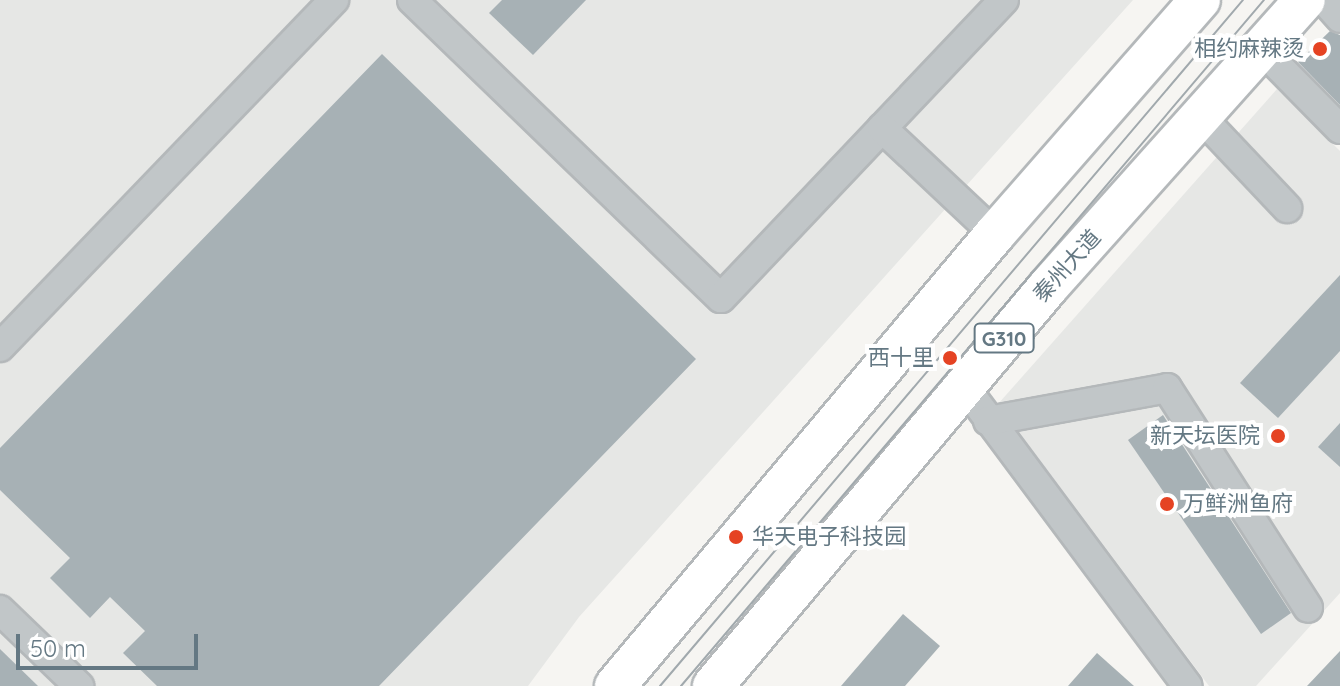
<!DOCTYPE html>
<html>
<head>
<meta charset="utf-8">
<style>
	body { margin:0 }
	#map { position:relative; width:1340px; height:686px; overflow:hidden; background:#f6f5f2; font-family:Quicksand,"Noto Sans SC",sans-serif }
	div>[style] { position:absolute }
	.built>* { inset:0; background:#e6e7e5 }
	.building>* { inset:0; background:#a7b1b5 }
	.roads { filter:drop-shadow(2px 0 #b4b8ba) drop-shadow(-2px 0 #b4b8ba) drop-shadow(0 2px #b4b8ba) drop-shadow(0 -2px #b4b8ba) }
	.minor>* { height:28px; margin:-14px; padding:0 14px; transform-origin:14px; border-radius:14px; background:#c1c6c8 }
	.highway>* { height:40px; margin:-20px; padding:0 20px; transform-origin:20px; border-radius:20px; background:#fff }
	.tram>* { height:2px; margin:-1px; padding:0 1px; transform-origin:1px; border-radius:1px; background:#a1a9ad }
	.dots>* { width:22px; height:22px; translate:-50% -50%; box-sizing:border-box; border:4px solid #fff; border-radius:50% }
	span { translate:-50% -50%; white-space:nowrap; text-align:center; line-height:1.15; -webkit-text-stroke:8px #fff; paint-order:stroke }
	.shield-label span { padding:2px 6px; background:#fff; border:2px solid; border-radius:6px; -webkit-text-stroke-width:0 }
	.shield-label { font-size:20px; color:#647883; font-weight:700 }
	.poi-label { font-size:22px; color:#647883 }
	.right { translate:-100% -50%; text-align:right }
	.left { translate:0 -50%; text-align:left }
	.street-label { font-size:22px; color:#647883 }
	.scale { position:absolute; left:16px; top:634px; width:182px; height:36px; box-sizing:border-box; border:4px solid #647883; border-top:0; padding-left:10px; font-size:24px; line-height:28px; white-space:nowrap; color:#647883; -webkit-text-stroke:6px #fff; paint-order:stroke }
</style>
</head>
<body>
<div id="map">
	<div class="built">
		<div style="clip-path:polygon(0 0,1133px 0,579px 617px,528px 686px,0 686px)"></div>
		<div style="clip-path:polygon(1277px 89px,1340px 151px,1340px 593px,1256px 686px,1209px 686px,998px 404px)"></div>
	</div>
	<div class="building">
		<div style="clip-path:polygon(502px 0,586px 0,533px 55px,489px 13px)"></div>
		<div style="clip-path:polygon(1330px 31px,1340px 35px,1340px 105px,1298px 62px)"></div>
		<div style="clip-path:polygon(382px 54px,696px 359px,379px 686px,157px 686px,123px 653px,145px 631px,110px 597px,90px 618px,50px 578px,70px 558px,0 490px,0 448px)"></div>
		<div style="clip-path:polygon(1340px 275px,1340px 351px,1278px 418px,1240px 383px)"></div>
		<div style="clip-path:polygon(1163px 415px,1291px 613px,1261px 634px,1128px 440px)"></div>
		<div style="clip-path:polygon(1340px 423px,1340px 467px,1318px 447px)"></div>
		<div style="clip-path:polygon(903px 614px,940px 646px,905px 686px,841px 686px)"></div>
		<div style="clip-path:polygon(0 649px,38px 686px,0 686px)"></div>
		<div style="clip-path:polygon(1340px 651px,1340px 686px,1307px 686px)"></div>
		<div style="clip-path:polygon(1097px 653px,1134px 686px,1068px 686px)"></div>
	</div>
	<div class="roads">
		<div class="minor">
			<div style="left:412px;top:0;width:429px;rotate:44deg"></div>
			<div style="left:721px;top:298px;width:411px;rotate:-46.5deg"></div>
			<div style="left:1324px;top:0;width:24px;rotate:48deg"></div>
			<div style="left:1279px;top:67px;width:87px;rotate:45.5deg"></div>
			<div style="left:1202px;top:118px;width:124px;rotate:46.6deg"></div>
			<div style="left:882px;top:128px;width:155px;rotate:43.2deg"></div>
			<div style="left:0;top:347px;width:482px;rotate:-46.1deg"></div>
			<div style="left:964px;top:386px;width:374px;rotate:53.3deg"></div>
			<div style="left:988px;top:421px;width:182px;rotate:-10.4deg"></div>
			<div style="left:1167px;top:388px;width:261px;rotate:57.3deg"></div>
			<div style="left:0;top:610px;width:110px;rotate:43.9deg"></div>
		</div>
		<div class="highway">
			<div style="left:615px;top:686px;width:591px;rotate:-49.95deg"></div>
			<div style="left:995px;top:234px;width:311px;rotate:-48.8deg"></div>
			<div style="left:713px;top:686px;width:521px;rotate:-49.98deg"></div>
			<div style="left:1048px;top:287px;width:385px;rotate:-48.2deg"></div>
		</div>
	</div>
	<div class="tram">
		<div style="left:660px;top:686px;width:900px;rotate:-49.64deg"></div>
		<div style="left:681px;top:686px;width:900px;rotate:-49.64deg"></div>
	</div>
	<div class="dots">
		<div style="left:1320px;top:49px;background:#e54323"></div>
		<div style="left:950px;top:358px;background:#e54323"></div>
		<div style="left:1278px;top:436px;background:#e54323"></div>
		<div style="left:1167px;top:504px;background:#e54323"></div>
		<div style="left:736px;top:537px;background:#e54323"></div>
	</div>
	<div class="shield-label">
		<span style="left:1004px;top:338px">G310</span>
	</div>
	<div class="poi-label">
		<span class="right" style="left:1304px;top:49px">相约麻辣烫</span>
		<span class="right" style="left:934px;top:358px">西十里</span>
		<span class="right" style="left:1260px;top:436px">新天坛医院</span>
		<span class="left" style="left:1183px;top:504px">万鲜洲鱼府</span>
		<span class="left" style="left:752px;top:537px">华天电子科技园</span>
	</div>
	<div class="street-label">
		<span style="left:1067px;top:266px;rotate:-48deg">秦州大道</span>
	</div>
	<div class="scale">50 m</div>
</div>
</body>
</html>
